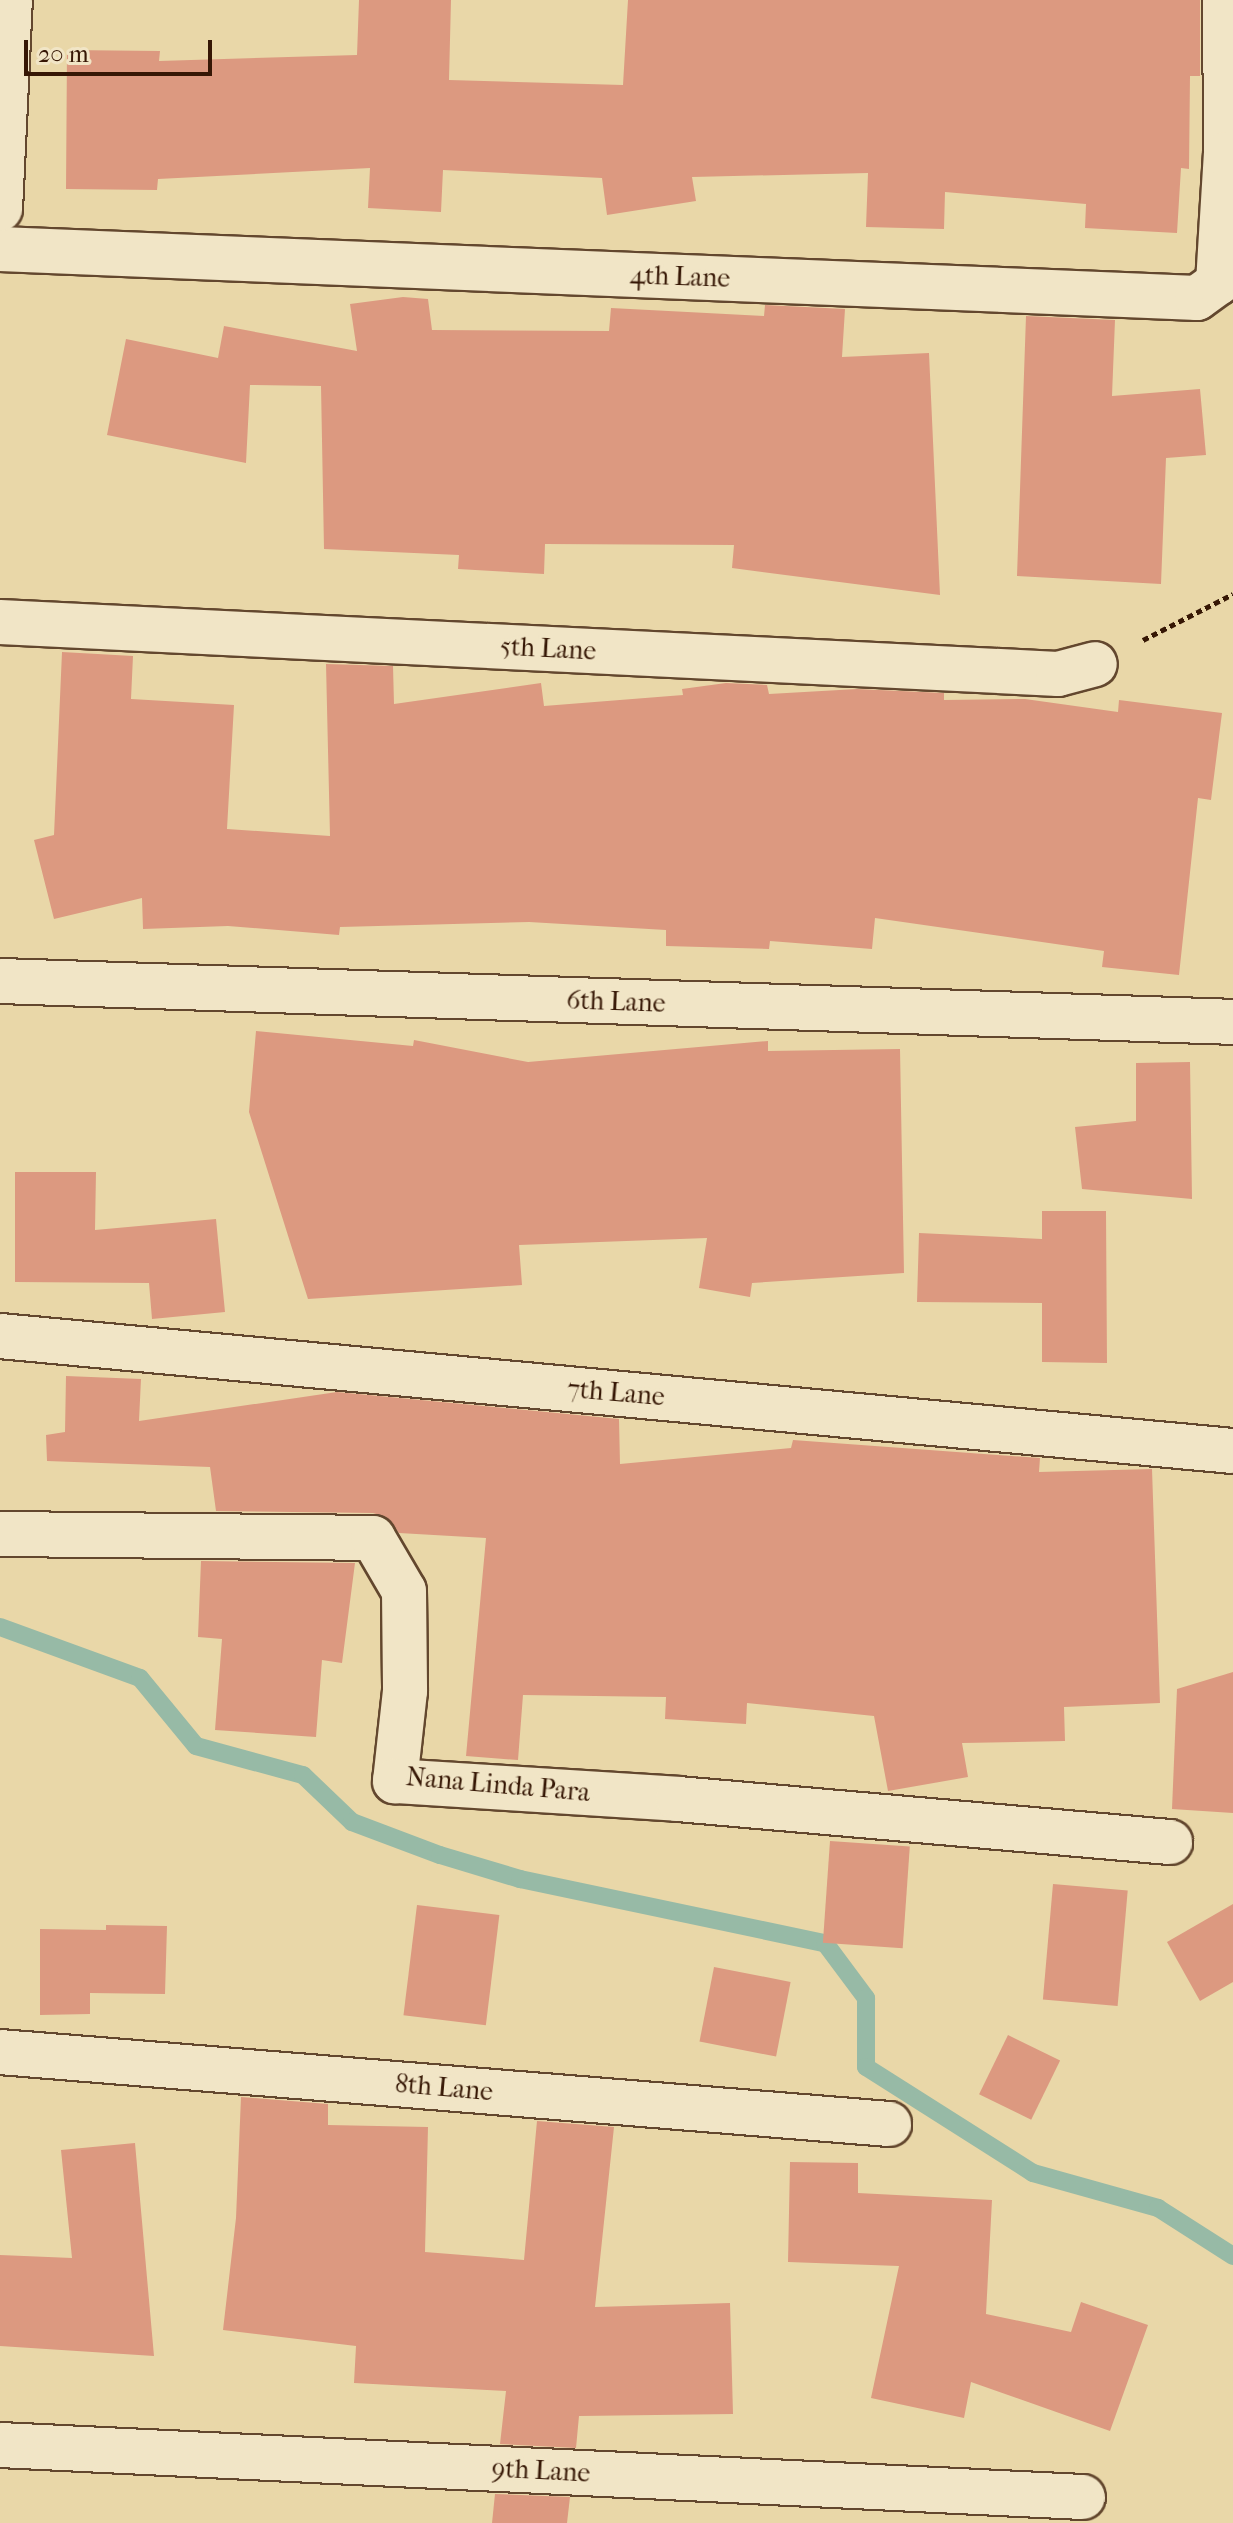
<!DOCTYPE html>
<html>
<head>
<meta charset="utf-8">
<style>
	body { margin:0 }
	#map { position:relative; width:1233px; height:2523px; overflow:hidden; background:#e9d7a8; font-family:"IM FELL French Canon",serif }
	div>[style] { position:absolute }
	.stream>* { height:18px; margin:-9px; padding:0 9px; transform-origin:9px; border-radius:9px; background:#97baa6 }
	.building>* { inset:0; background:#dc9980; transform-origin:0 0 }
	.path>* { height:5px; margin-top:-2.5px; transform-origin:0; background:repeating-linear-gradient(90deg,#361705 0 6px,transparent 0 10px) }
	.roads { filter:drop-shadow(2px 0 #63472e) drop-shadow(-2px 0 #63472e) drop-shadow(0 2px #63472e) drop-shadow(0 -2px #63472e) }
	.minor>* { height:44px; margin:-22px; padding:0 22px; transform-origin:22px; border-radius:22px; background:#f1e5c6 }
	.tertiary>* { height:44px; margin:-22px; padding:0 22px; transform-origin:22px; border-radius:22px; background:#f1e5c6 }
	span { translate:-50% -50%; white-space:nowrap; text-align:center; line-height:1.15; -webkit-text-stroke:6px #f1e5c6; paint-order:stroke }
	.street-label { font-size:26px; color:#361705 }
	.scale { position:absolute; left:24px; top:40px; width:188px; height:36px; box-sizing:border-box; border:4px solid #361705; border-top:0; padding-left:10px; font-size:24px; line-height:28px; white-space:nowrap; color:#361705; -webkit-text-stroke:6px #f1e5c6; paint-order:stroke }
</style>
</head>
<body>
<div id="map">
	<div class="stream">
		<div style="left:0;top:1627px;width:149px;rotate:20deg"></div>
		<div style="left:140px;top:1678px;width:88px;rotate:50.5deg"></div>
		<div style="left:196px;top:1746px;width:111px;rotate:15.2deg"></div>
		<div style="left:303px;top:1775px;width:68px;rotate:43.8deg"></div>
		<div style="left:352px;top:1822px;width:94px;rotate:20.6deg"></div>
		<div style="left:440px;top:1855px;width:84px;rotate:16.7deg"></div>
		<div style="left:520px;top:1879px;width:312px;rotate:11.9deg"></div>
		<div style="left:825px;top:1943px;width:69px;rotate:53.3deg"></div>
		<div style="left:866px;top:1998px;width:69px;rotate:90deg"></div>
		<div style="left:866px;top:2067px;width:198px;rotate:32.4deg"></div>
		<div style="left:1033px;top:2173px;width:130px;rotate:15.6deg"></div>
		<div style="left:1158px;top:2208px;width:89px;rotate:32.6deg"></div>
	</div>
	<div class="building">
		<div style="clip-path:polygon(359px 0,451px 0,449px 80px,623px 85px,628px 0,1200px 0,1200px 76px,1190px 76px,1189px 169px,1181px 168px,1177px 233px,1085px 228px,1086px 204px,945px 192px,944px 229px,866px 227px,868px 173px,692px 177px,696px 201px,607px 215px,602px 178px,443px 170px,441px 212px,368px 208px,370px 168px,158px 179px,157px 190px,66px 189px,67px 50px,160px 51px,159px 61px,357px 55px)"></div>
		<div style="clip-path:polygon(403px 297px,428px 299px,432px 330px,609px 331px,611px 308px,764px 316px,765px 305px,845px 309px,842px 357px,929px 353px,940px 595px,732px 568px,734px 545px,545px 544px,544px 574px,458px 569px,459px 555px,324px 549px,321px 386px,250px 385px,246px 463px,107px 435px,126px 339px,218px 358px,224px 326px,357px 351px,350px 304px)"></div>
		<div style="clip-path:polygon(1026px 316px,1115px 320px,1112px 396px,1200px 389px,1206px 455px,1166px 458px,1161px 584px,1017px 576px)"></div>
		<div style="clip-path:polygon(62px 652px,133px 656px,131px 699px,234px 705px,227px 829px,330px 836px,326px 664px,393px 666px,394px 704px,541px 683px,544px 706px,683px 695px,682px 689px,726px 683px,767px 685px,769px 694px,857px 689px,944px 693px,944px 700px,1025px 699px,1118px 712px,1119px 700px,1222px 713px,1211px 800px,1198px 798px,1179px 975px,1102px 967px,1104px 951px,875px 918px,872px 949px,770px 941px,769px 949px,666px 946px,666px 930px,529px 922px,340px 927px,339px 935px,228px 926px,143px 929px,142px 898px,54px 919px,34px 840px,54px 835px)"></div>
		<div style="clip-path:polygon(256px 1031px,413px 1046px,414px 1040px,528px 1062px,768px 1041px,768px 1051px,900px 1049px,904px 1273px,752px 1283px,750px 1297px,699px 1288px,707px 1238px,519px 1245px,522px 1285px,308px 1299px,249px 1112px)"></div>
		<div style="clip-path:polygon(1190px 1062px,1192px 1199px,1082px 1189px,1075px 1127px,1136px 1121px,1136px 1063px)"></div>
		<div style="clip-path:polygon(15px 1172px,96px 1172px,95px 1230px,216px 1219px,225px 1312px,152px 1319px,149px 1283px,15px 1282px)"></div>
		<div style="clip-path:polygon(1042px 1211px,1106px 1211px,1107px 1363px,1042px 1362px,1042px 1303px,917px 1302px,919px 1233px,1042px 1239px)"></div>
		<div style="clip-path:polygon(66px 1376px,141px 1379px,139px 1421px,337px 1392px,619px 1419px,620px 1464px,791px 1448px,793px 1440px,1040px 1458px,1039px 1472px,1152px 1469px,1160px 1703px,1064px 1707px,1065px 1741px,962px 1743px,968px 1777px,888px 1791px,874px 1716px,747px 1703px,746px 1724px,665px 1719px,666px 1697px,523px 1695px,518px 1760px,466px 1756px,486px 1538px,399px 1533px,386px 1517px,373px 1513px,216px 1511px,210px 1467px,47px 1461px,46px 1435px,65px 1432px)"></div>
		<div style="clip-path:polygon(201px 1561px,355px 1563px,342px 1663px,322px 1660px,316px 1737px,215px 1730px,222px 1639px,198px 1637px)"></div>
		<div style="clip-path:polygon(1233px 1672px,1233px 1813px,1172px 1809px,1177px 1689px)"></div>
		<div style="left:830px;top:1841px;width:80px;height:102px;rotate:4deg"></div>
		<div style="left:1053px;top:1884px;width:75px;height:116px;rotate:5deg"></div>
		<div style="clip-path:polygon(1233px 1904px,1233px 1982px,1200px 2001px,1167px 1942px)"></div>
		<div style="left:417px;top:1905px;width:83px;height:111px;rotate:7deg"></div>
		<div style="clip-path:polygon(106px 1925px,167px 1926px,165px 1994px,90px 1993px,90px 2014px,40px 2015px,40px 1929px,106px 1930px)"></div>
		<div style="left:714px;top:1967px;width:78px;height:76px;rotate:11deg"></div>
		<div style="left:1008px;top:2035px;width:58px;height:66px;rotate:26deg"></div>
		<div style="clip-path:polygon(241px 2097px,328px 2104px,328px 2125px,428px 2127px,425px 2252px,524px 2260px,537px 2121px,614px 2127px,595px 2307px,730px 2303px,733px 2414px,579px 2416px,576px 2448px,500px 2444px,506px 2391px,354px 2383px,356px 2346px,223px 2330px,236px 2218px)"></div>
		<div style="clip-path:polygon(135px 2143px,154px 2356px,0 2346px,0 2255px,72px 2258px,61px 2150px)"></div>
		<div style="clip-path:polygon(790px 2162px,858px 2163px,858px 2193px,992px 2200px,986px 2314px,1071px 2332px,1081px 2302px,1148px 2325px,1110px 2431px,971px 2382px,964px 2418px,871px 2398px,899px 2266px,788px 2262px)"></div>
		<div style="clip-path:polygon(495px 2494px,570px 2497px,567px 2523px,492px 2523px)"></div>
	</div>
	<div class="path">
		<div style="left:1143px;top:640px;width:101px;rotate:-27.1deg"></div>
	</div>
	<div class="roads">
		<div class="minor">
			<div style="left:1225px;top:0;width:154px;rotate:89.6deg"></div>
			<div style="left:0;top:249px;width:1198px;rotate:2.34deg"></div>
			<div style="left:1197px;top:298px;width:26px;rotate:-36deg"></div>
			<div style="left:1218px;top:283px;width:129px;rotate:-86.5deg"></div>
			<div style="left:1226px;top:154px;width:7px"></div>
			<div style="left:0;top:622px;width:1059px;rotate:2.81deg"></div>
			<div style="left:1058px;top:674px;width:38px;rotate:-15deg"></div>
			<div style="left:0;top:981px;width:1234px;rotate:1.9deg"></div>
			<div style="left:0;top:1336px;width:1238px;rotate:5.33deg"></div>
			<div style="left:0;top:1534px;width:373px;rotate:0.6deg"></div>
			<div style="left:373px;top:1538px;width:61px;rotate:59.7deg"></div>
			<div style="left:404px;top:1591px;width:100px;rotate:89.4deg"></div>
			<div style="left:405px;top:1691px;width:91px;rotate:96.3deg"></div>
			<div style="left:395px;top:1781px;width:284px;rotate:3.6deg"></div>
			<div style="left:678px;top:1799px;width:494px;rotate:5deg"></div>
			<div style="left:0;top:2052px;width:892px;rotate:4.63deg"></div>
			<div style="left:0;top:2445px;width:1084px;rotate:2.75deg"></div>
		</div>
		<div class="tertiary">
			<div style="left:0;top:209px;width:209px;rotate:-87.3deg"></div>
		</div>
	</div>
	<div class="street-label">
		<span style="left:680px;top:277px;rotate:2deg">4th Lane</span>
		<span style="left:548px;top:649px;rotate:3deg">5th Lane</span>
		<span style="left:616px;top:1002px;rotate:2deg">6th Lane</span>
		<span style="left:616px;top:1393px;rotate:5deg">7th Lane</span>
		<span style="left:498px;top:1785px;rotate:5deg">Nana Linda Para</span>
		<span style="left:444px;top:2088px;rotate:5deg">8th Lane</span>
		<span style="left:541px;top:2471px;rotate:3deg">9th Lane</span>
	</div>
	<div class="scale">20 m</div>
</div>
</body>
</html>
